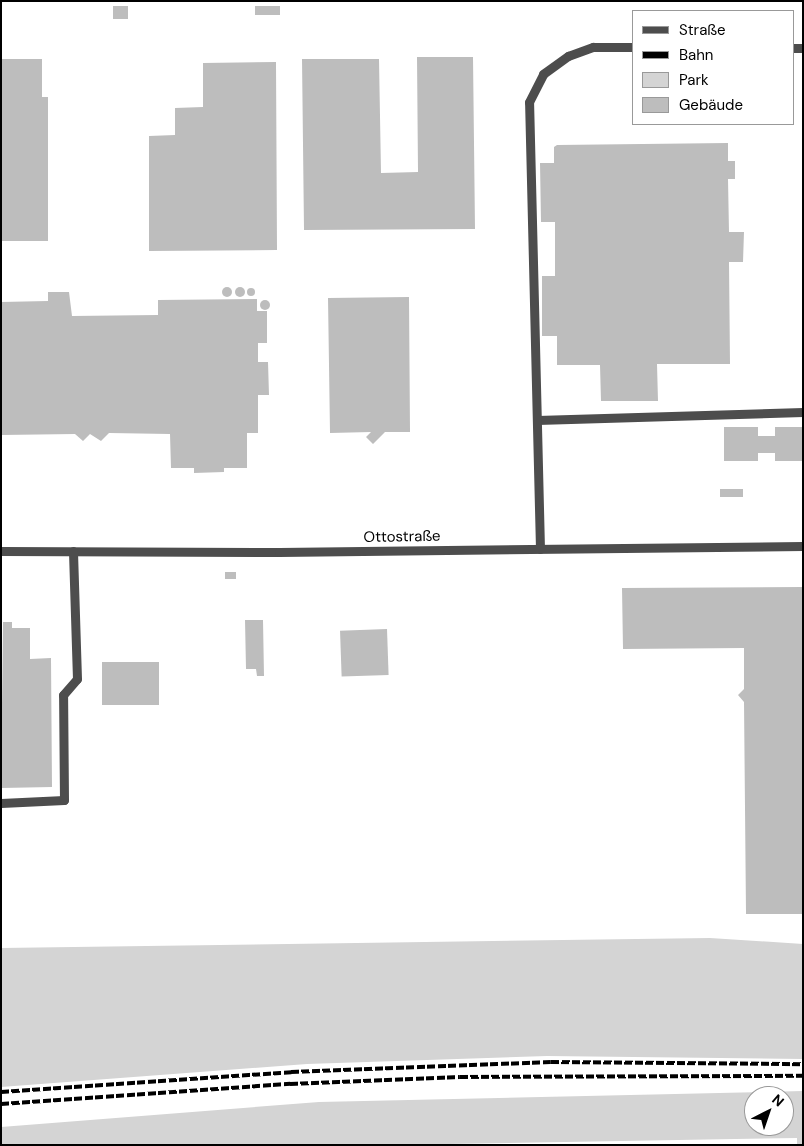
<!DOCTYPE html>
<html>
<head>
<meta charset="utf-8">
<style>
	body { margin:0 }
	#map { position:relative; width:804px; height:1146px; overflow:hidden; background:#fff; font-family:"DM Sans",sans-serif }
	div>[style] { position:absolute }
	.green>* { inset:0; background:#d4d4d4 }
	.building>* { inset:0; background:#bdbdbd; transform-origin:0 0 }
	.round { border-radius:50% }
	.minor>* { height:9px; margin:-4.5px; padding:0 4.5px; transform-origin:4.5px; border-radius:4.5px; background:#4d4d4d }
	.rail>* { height:4px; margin-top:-2px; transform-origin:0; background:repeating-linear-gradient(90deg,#000 0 8px,transparent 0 10.5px) }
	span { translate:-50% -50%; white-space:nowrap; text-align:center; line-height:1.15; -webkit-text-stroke:4px #fff; paint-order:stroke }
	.street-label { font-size:15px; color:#000 }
	.frame { position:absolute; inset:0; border:2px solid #000; pointer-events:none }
	.legend { position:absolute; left:632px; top:10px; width:162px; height:115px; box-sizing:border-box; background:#fff; border:1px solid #999; margin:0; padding:6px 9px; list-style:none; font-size:15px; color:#000 }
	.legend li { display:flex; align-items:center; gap:10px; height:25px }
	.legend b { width:25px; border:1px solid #999 }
	.north { position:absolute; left:744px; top:1086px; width:50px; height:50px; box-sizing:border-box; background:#fff; border:1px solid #999; border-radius:50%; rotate:41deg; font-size:14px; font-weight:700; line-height:20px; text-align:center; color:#000 }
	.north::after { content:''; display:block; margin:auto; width:18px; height:22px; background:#000; clip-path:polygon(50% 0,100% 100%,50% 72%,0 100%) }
</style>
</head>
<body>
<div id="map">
	<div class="green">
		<div style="clip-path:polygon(710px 938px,803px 944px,803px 1059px,547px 1056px,307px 1064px,1px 1087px,1px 948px)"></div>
		<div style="clip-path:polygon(evenodd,803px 1091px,803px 1145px,797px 1145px,797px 1138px,389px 1145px,1px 1145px,1px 1127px,319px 1102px,803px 1091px,754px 1096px,784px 1096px,784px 1126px,754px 1126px,754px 1096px)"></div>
	</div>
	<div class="building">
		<div style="left:113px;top:6px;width:15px;height:13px"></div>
		<div style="left:255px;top:6px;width:25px;height:9px"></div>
		<div style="clip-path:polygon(417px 57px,473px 57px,475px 229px,304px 230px,302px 59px,379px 59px,381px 173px,418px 172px)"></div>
		<div style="clip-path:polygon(1px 59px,42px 59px,42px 97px,48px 97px,48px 241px,1px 241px)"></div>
		<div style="clip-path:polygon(276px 62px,277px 250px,149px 251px,149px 136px,175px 135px,175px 108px,203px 107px,203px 63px)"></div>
		<div style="clip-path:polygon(728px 143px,728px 161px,735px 161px,735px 179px,728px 179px,729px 232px,744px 232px,743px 262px,729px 262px,730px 364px,657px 364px,658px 401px,601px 401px,600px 365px,557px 365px,557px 336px,542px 336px,542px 276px,555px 276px,555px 222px,541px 222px,540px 163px,554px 163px,554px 147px,557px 145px)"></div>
		<div class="round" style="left:222px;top:287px;width:10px;height:10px"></div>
		<div class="round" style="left:235px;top:287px;width:10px;height:10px"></div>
		<div class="round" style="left:247px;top:288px;width:8px;height:8px"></div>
		<div style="clip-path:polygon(48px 292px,69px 292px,72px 316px,158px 315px,158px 300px,257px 299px,257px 311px,267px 311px,267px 343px,258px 343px,258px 362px,268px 362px,269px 395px,258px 395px,258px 433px,247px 433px,247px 468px,224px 468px,224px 472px,194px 473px,194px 468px,171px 468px,170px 434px,109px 433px,101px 441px,90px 434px,83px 441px,75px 434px,1px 435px,1px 302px,48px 301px)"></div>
		<div style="clip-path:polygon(409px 297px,410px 432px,385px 432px,373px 444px,366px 437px,371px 432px,330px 433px,328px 298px)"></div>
		<div class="round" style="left:260px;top:300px;width:10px;height:10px"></div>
		<div style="clip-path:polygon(724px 427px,758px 427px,758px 436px,775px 436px,775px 427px,803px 427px,803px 461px,775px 461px,775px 453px,758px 453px,758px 461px,724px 461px)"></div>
		<div style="left:743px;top:489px;width:8px;height:23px;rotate:90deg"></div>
		<div style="left:225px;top:572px;width:11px;height:7px"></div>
		<div style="clip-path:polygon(803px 587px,803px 914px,746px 914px,744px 702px,738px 695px,744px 689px,744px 648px,623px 649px,622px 588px)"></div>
		<div style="clip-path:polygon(245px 620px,263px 620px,264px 676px,257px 676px,256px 669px,246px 669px)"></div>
		<div style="clip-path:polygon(3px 622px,12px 622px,12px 628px,30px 628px,30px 659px,51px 658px,52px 787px,1px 788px)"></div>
		<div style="left:387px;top:629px;width:46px;height:47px;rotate:88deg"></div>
		<div style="left:102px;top:662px;width:57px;height:43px"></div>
	</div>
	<div class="minor">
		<div style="left:793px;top:48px;width:10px"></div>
		<div style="left:537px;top:420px;width:266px;rotate:-1.7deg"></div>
		<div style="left:540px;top:549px;width:447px;rotate:-91.4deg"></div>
		<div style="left:529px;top:102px;width:31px;rotate:-63deg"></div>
		<div style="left:543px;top:74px;width:31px;rotate:-36deg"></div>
		<div style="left:568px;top:56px;width:27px;rotate:-20deg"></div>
		<div style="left:593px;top:47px;width:40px"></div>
		<div style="left:1px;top:551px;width:278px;rotate:0.2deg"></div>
		<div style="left:279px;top:552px;width:524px;rotate:-0.66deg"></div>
		<div style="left:1px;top:803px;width:63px;rotate:-2.7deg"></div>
		<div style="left:64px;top:800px;width:105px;rotate:-90.5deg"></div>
		<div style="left:63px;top:695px;width:21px;rotate:-49deg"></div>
		<div style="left:77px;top:679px;width:128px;rotate:-91.8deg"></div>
	</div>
	<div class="rail">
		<div style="left:1px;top:1092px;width:291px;rotate:-3.9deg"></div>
		<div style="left:291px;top:1072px;width:260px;rotate:-2.2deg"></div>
		<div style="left:551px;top:1062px;width:252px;rotate:0.5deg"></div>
		<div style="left:1px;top:1104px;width:290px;rotate:-4deg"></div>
		<div style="left:290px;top:1084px;width:170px;rotate:-2.4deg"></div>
		<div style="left:460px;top:1077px;width:343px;rotate:-0.2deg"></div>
	</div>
	<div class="street-label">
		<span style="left:402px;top:537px;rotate:-1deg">Ottostraße</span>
	</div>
	<div class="frame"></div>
	<ul class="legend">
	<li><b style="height:6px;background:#4d4d4d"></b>Straße</li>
	<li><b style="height:6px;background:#000"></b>Bahn</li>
	<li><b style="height:14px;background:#d4d4d4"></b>Park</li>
	<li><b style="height:14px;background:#bdbdbd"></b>Gebäude</li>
	</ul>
	<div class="north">N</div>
</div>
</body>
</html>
